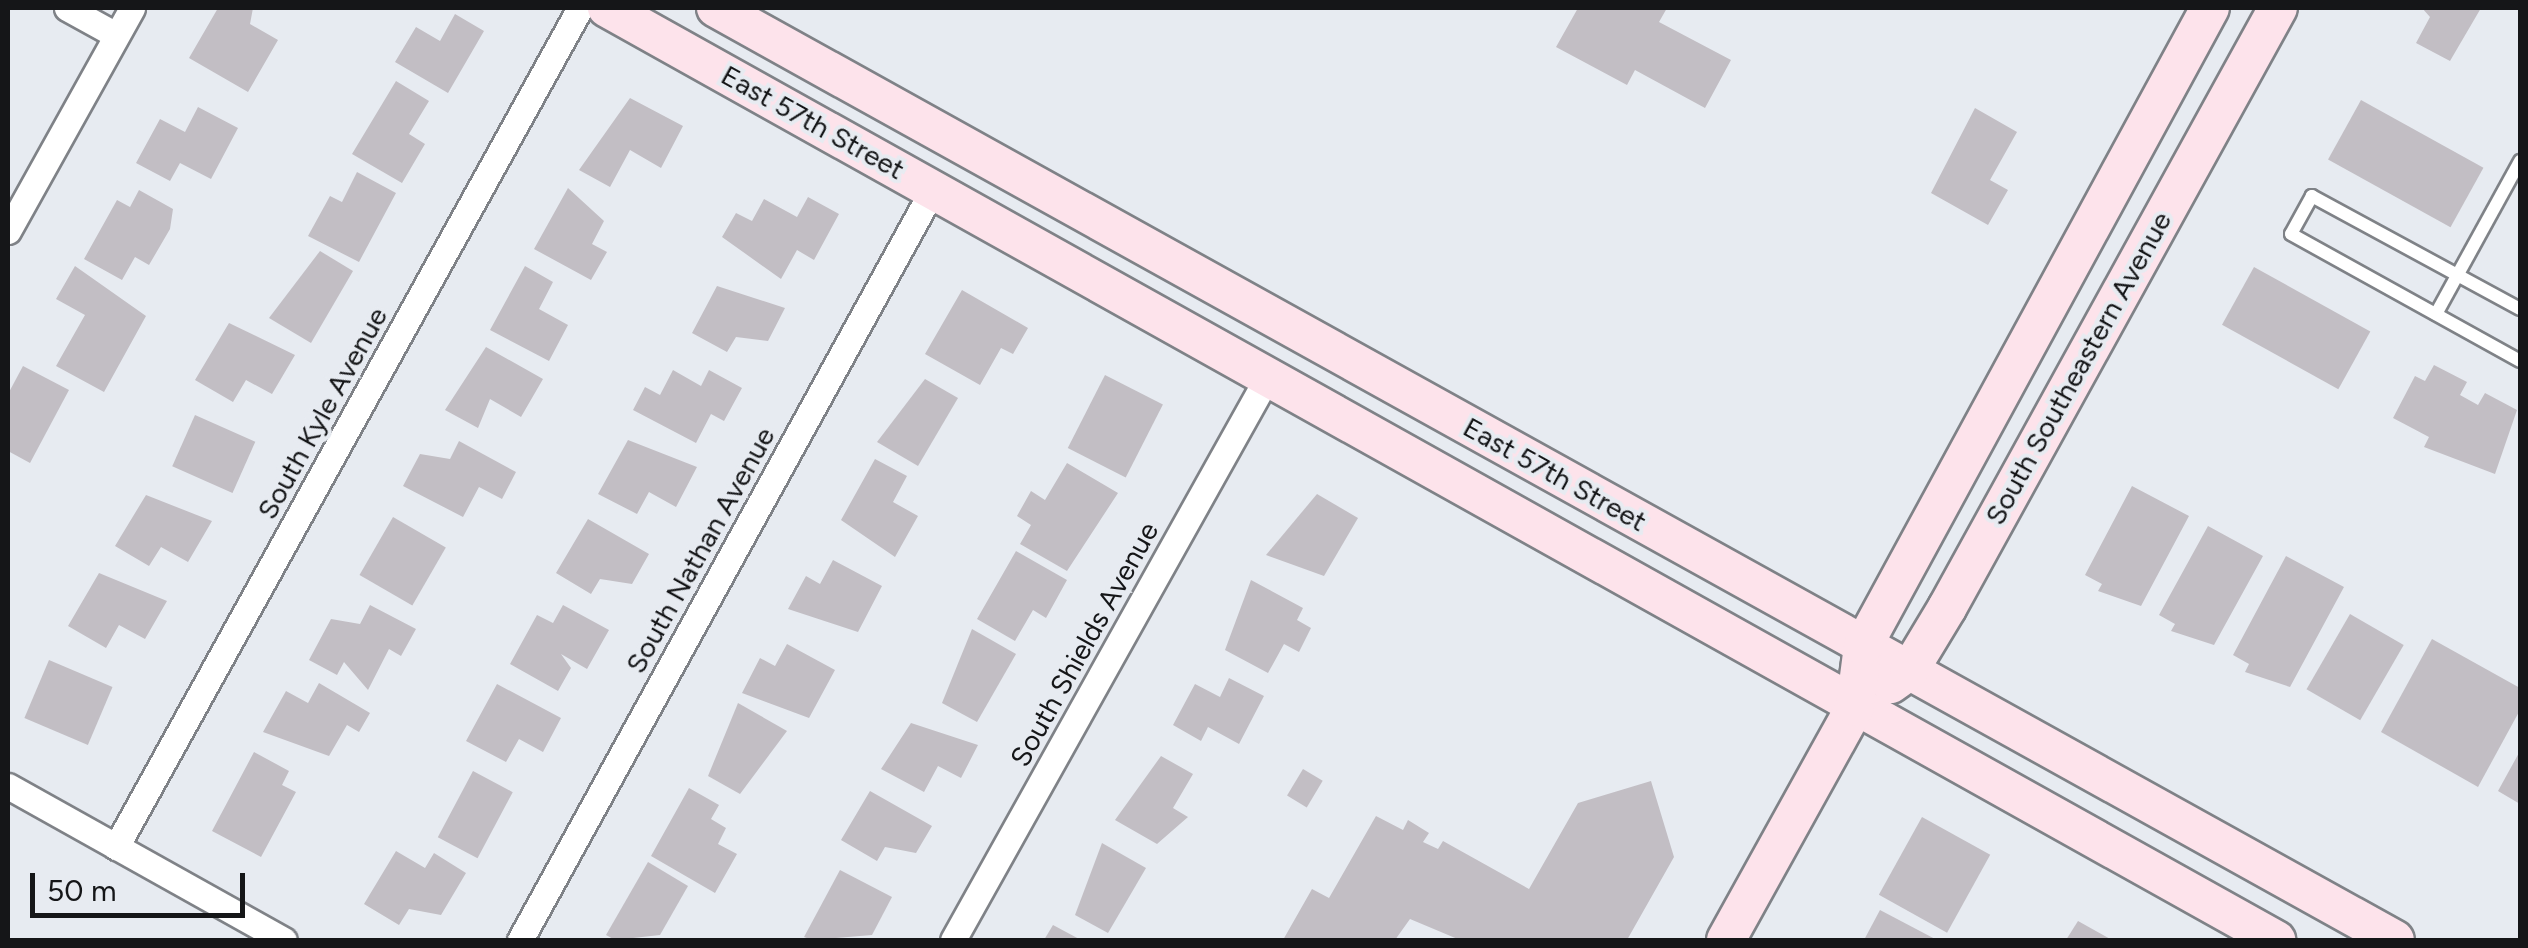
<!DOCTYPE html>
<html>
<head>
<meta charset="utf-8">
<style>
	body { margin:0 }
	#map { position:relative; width:2528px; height:948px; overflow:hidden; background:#e7ebf1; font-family:Figtree,sans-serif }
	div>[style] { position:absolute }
	.building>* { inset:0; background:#c2bec4; transform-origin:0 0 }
	.roads { filter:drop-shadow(2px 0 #7f8287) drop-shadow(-2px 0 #7f8287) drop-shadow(0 2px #7f8287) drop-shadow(0 -2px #7f8287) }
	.lane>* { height:12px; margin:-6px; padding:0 6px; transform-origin:6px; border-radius:6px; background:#fff }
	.street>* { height:25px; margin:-12.5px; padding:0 12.5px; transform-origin:12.5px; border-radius:12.5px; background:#fff }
	.secondary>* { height:38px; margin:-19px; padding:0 19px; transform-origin:19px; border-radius:19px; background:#fde3eb }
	span { translate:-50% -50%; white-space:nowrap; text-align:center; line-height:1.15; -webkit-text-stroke:8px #e7ebf1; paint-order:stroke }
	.street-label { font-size:28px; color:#151618 }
	.frame { position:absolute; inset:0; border:10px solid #151618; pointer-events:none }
	.scale { position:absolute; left:30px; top:873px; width:215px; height:45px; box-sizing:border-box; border:5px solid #151618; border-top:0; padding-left:12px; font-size:30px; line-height:35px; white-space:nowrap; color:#151618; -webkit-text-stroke:8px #e7ebf1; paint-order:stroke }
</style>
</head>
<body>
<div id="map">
	<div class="building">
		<div style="clip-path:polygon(218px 8px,253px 8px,250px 24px,278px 40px,248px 92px,189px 58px)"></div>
		<div style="clip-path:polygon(1578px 8px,1667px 8px,1659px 22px,1731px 60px,1705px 108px,1635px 70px,1627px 85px,1556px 47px)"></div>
		<div style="clip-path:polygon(2422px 8px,2481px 8px,2450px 61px,2416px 43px,2430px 17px)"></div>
		<div style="clip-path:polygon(455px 14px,484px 31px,448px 93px,395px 62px,416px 27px,440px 41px)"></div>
		<div style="clip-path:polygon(396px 81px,429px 101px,409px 134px,425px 144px,402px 183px,352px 154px)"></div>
		<div style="clip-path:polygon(630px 98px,683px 126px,661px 168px,630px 150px,610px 187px,579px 170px)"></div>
		<div style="left:2361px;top:100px;width:140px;height:68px;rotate:29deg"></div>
		<div style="clip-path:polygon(198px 107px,238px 128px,211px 179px,180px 163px,170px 181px,136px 163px,160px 119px,185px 132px)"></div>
		<div style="clip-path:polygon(1975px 108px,2017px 132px,1990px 180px,2008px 190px,1988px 225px,1931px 193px)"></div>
		<div style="clip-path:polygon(357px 172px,396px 193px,359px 262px,308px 236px,330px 196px,342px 202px)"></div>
		<div style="clip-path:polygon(568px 188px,604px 221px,592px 244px,607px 252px,591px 280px,534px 249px)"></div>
		<div style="clip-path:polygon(139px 190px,173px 209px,170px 229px,149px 265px,135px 257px,122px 280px,84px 259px,117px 200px,130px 207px)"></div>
		<div style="clip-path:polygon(808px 197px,839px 214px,814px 260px,797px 250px,781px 279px,722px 237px,736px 213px,752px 221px,764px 199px,797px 217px)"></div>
		<div style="clip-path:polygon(320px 251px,353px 271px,311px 343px,269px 318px)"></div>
		<div style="clip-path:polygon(75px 266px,146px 316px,104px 392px,56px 366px,85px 315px,56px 299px)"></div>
		<div style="clip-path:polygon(525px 266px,553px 282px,539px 309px,568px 325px,549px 361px,490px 330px)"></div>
		<div style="left:2254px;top:267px;width:133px;height:66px;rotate:29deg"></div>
		<div style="clip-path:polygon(717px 286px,785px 308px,768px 341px,736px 337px,727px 352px,692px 333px)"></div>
		<div style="clip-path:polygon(962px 290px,1028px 328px,1013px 354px,1001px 348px,980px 385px,925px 354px)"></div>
		<div style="clip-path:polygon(229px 323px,295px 355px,272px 394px,246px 380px,233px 402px,195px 380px)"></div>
		<div style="clip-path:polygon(486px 347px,543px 379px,521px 417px,490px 399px,478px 428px,445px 410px)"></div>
		<div style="clip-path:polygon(2434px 365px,2467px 382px,2460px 395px,2478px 405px,2485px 393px,2517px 410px,2495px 474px,2424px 447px,2429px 437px,2393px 418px,2415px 376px,2425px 381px)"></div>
		<div style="clip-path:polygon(23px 366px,69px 390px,30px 463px,8px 451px,8px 394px)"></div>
		<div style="clip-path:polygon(673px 370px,701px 386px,709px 370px,742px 388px,724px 421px,711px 414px,696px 443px,633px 410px,645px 387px,660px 395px)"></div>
		<div style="left:1105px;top:375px;width:65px;height:82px;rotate:27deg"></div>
		<div style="clip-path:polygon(925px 379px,958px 398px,918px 466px,877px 442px)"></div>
		<div style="left:195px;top:415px;width:66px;height:56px;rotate:24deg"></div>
		<div style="clip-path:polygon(628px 440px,697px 467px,676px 507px,649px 492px,637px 514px,598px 494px)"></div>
		<div style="clip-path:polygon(459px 441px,516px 472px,502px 499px,479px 487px,463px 517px,403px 486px,420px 454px,450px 459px)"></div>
		<div style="clip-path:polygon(875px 459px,907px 476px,893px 502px,918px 516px,895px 557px,841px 520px)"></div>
		<div style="clip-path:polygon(1067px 463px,1118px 493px,1067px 571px,1020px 544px,1031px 525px,1017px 516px,1031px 491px,1045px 500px)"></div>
		<div style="clip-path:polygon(2132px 486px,2189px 516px,2141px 606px,2098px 591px,2102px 584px,2085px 575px)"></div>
		<div style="clip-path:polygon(1317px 494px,1358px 518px,1324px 576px,1266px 555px)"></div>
		<div style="clip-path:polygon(146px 495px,212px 521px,188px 562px,161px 547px,149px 566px,115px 546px)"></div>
		<div style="left:393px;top:517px;width:61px;height:67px;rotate:30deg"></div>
		<div style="clip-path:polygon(588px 519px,649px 554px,632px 584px,600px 579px,591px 594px,556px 573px)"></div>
		<div style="clip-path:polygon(2208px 526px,2263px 556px,2214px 645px,2171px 631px,2175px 624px,2159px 615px)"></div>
		<div style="clip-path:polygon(1016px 551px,1067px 580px,1046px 618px,1033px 610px,1015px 641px,977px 619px)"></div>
		<div style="clip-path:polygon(2286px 556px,2344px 587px,2290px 687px,2245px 672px,2249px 664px,2233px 655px)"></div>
		<div style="clip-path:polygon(833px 560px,882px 586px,858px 632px,788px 609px,806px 576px,820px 584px)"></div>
		<div style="clip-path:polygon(99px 573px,167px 601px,145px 639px,119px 625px,106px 648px,68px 626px)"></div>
		<div style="clip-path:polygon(1251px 580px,1303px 608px,1297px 620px,1311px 628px,1299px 652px,1284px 644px,1268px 673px,1225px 650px)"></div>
		<div style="clip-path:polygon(370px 605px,416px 629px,401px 656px,389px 649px,368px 690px,344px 662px,337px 675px,309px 660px,331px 619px,360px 624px)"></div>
		<div style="clip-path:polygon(563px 605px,609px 630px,587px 669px,561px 654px,571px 668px,558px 691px,510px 664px,537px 615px,553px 623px)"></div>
		<div style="left:2350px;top:614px;width:62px;height:87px;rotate:30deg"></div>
		<div style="clip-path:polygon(972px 629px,1016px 654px,977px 722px,942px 703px)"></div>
		<div style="clip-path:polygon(2432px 639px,2520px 688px,2520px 710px,2478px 787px,2381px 732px)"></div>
		<div style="clip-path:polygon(787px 644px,835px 670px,809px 718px,742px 693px,760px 658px,775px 666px)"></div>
		<div style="left:49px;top:660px;width:69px;height:63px;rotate:23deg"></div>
		<div style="clip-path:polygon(1229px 678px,1264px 696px,1239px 744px,1208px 727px,1201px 741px,1173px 725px,1195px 684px,1220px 697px)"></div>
		<div style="clip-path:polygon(319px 683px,370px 713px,359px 732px,347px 725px,329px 756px,263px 732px,286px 691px,308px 703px)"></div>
		<div style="clip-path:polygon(497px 684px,561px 718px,543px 752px,519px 739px,506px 762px,466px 741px)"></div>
		<div style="clip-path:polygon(738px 703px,787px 731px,740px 794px,708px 776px)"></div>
		<div style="clip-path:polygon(911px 723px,978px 745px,961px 778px,938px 766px,924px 792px,881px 769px)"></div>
		<div style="clip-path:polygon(2520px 751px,2520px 804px,2498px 791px)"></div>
		<div style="clip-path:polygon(254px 752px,289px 771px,282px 785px,296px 792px,261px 857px,212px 831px)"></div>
		<div style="clip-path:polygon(1161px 756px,1193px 774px,1173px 808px,1188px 817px,1157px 844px,1115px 820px)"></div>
		<div style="left:1303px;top:769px;width:23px;height:31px;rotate:31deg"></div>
		<div style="left:473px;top:771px;width:45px;height:75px;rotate:28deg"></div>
		<div style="clip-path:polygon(1651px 781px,1674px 857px,1627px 940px,1460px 940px,1410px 919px,1395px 940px,1283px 940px,1312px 889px,1329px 898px,1376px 816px,1403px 830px,1408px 820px,1429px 833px,1423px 842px,1438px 849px,1443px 841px,1529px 889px,1578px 803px)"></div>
		<div style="clip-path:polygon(689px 788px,719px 805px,711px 819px,726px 828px,718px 844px,737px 854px,715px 893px,651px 856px)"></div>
		<div style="clip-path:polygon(870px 791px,932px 826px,916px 853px,885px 847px,877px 861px,841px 840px)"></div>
		<div style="left:1922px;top:817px;width:78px;height:89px;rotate:29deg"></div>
		<div style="clip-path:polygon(1102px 843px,1146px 868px,1108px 933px,1075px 915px)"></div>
		<div style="clip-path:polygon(396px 851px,425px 868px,434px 853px,466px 873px,441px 915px,409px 909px,399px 925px,364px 904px)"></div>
		<div style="clip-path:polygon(648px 862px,688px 886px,660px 935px,615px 940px,606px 935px)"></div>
		<div style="clip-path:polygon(840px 870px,892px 897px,872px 935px,812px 940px,804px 937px)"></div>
		<div style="clip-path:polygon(1880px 910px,1937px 940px,1864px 940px)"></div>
		<div style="clip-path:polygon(2078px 921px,2112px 940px,2066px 940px)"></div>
		<div style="clip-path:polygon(1053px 925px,1081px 940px,1044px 940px)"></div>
	</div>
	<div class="roads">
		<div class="lane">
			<div style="left:2520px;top:309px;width:237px;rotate:-151.5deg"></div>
			<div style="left:2312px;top:196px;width:43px;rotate:118.9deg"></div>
			<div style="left:2291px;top:234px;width:262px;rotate:29deg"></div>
			<div style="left:2436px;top:314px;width:175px;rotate:-61.2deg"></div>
		</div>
		<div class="street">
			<div style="left:67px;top:8px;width:56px;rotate:28.9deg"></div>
			<div style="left:8px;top:231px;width:255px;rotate:-60.9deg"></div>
			<div style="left:8px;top:786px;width:316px;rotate:29.2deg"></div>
			<div style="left:116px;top:847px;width:959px;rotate:-61.06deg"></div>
			<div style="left:520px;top:940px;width:857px;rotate:-61.19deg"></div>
			<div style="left:953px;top:940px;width:644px;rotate:-60.81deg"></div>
		</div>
		<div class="secondary">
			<div style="left:607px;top:8px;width:1912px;rotate:29.18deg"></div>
			<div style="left:716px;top:8px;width:1920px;rotate:29.03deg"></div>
			<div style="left:1891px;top:684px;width:22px;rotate:-36deg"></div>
			<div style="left:1909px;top:671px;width:74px;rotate:-58.9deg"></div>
			<div style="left:1947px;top:608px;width:685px;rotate:-61.12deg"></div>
			<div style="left:1726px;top:940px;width:266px;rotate:-61deg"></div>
			<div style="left:1855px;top:707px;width:62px;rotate:-82.5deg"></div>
			<div style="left:1863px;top:646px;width:726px;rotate:-61.46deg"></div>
		</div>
	</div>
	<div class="street-label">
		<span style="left:813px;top:122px;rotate:29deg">East 57th Street</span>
		<span style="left:2078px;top:368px;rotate:-61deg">South Southeastern Avenue</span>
		<span style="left:322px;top:413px;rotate:-61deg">South Kyle Avenue</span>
		<span style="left:1555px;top:474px;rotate:29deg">East 57th Street</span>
		<span style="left:700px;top:550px;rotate:-61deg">South Nathan Avenue</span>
		<span style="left:1084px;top:644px;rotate:-61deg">South Shields Avenue</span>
	</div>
	<div class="frame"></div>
	<div class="scale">50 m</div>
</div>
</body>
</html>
